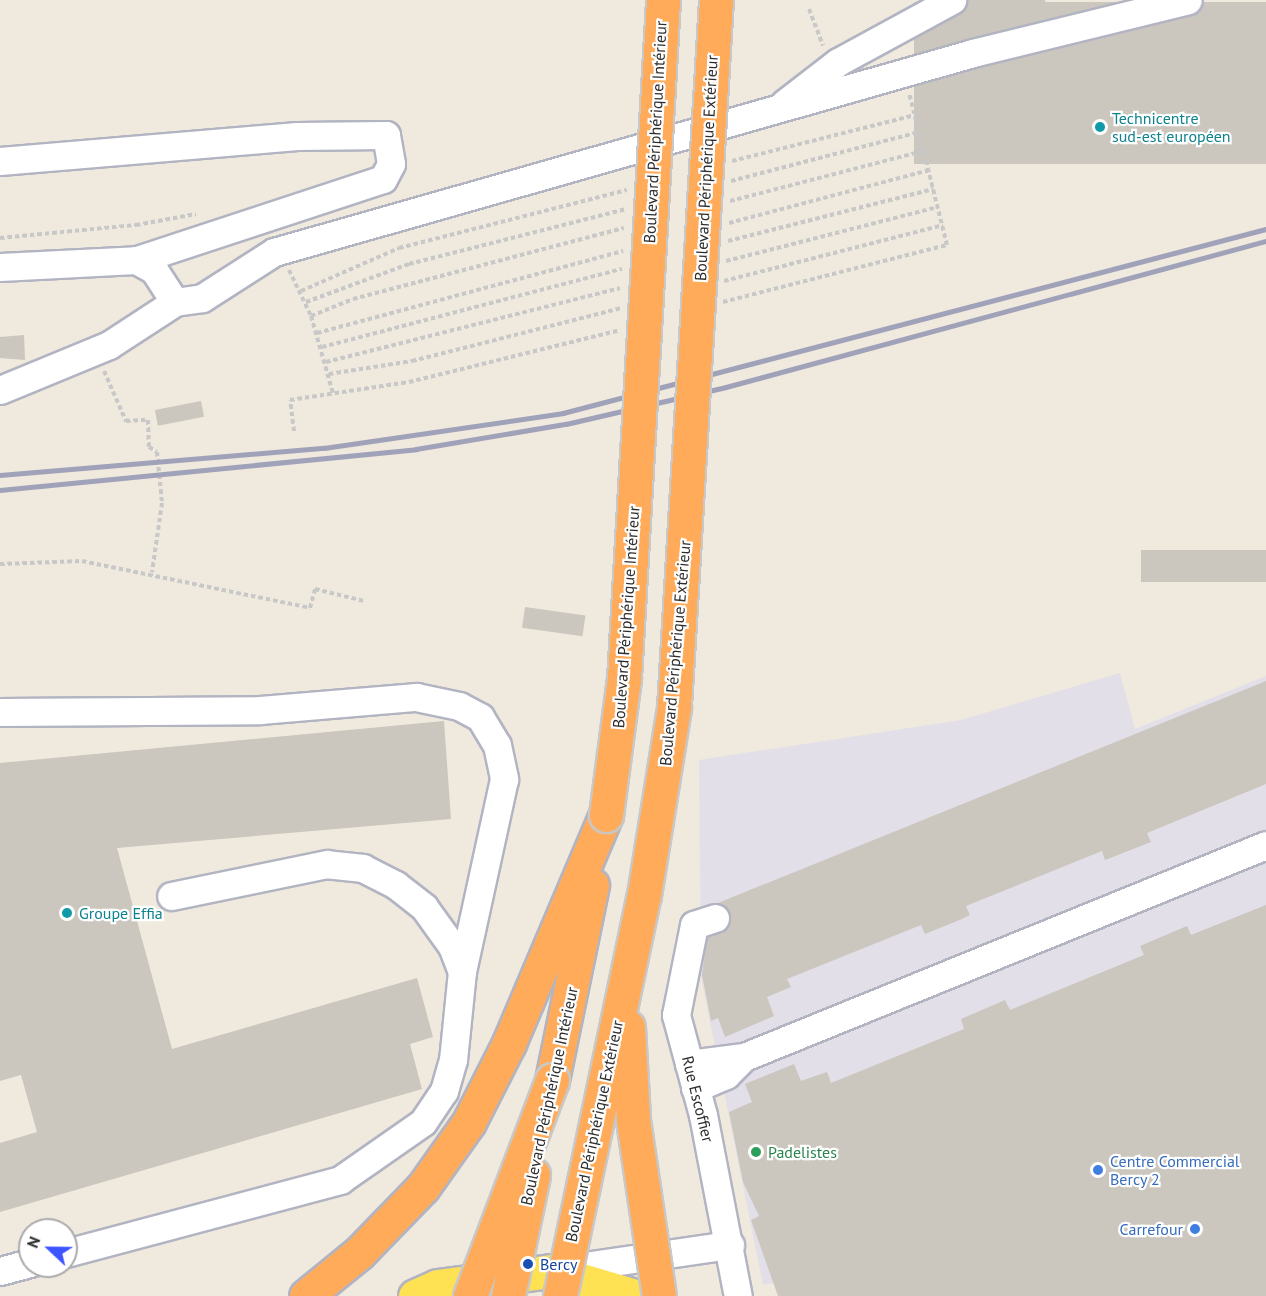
<!DOCTYPE html>
<html>
<head>
<meta charset="utf-8">
<style>
	body { margin:0 }
	#map { position:relative; width:1266px; height:1296px; overflow:hidden; background:#f0e9de; font-family:"PT Sans",sans-serif }
	div>[style] { position:absolute }
	.industrial>* { inset:0; background:#e2dfe8 }
	.building>* { inset:0; background:#cbc6be; transform-origin:0 0 }
	.path>* { height:4px; margin-top:-2px; transform-origin:0; background:repeating-linear-gradient(90deg,#c8c8c8 0 4.5px,transparent 0 7.5px) }
	.roads { filter:drop-shadow(2px 0 #b2b4c2) drop-shadow(-2px 0 #b2b4c2) drop-shadow(0 2px #b2b4c2) drop-shadow(0 -2px #b2b4c2) }
	.minor>* { height:27px; margin:-13.5px; padding:0 13.5px; transform-origin:13.5px; border-radius:13.5px; background:#fff }
	.major>* { height:33px; margin:-16.5px; padding:0 16.5px; transform-origin:16.5px; border-radius:16.5px; background:#ffe154 }
	.highway>* { height:33px; margin:-16.5px; padding:0 16.5px; transform-origin:16.5px; border-radius:16.5px; background:#ffab5a }
	.rail>* { height:4.5px; margin:-2.25px; padding:0 2.25px; transform-origin:2.25px; border-radius:2.25px; background:#a0a2b9 }
	.bridges { filter:drop-shadow(2px 0 #c8c8c8) drop-shadow(-2px 0 #c8c8c8) drop-shadow(0 2px #c8c8c8) drop-shadow(0 -2px #c8c8c8) }
	.highway-bridge>* { height:33px; margin:-16.5px; padding:0 16.5px; transform-origin:16.5px; border-radius:16.5px; background:#ffab5a }
	.dots>* { width:16px; height:16px; translate:-50% -50%; box-sizing:border-box; border:3px solid #fff; border-radius:50% }
	span { translate:-50% -50%; white-space:nowrap; text-align:center; line-height:1.15; -webkit-text-stroke:4.5px #fff; paint-order:stroke }
	.culture-label { font-size:16px; color:#0d838f }
	.left { translate:0 -50%; text-align:left }
	.street-label { font-size:16px; color:#2d2d2d }
	.leisure-label { font-size:16px; color:#27864d }
	.shop-label { font-size:16px; color:#366cbe }
	.right { translate:-100% -50%; text-align:right }
	.transit-label { font-size:16px; color:#164399 }
	.north { position:absolute; left:18px; top:1218px; width:60px; height:60px; box-sizing:border-box; background:#fff; border:2px solid #ababab; border-radius:50%; rotate:292deg; font-size:16px; font-weight:700; line-height:24px; text-align:center; color:#2d2d2d }
	.north::after { content:''; display:block; margin:auto; width:21px; height:27px; background:#3c55ff; clip-path:polygon(50% 0,100% 100%,50% 72%,0 100%) }
</style>
</head>
<body>
<div id="map">
	<div class="industrial">
		<div style="clip-path:polygon(1120px 673px,1135px 729px,1266px 676px,1266px 1005px,812px 1276px,763px 1285px,701px 977px,699px 760px,961px 720px)"></div>
	</div>
	<div class="building">
		<div style="clip-path:polygon(968px 0,1045px 0,1046px 6px,910px 41px,960px 14px)"></div>
		<div style="left:1266px;top:2px;width:162px;height:352px;rotate:90deg"></div>
		<div style="clip-path:polygon(24px 335px,25px 360px,0 358px,0 337px)"></div>
		<div style="left:201px;top:401px;width:16px;height:47px;rotate:79deg"></div>
		<div style="left:1266px;top:550px;width:32px;height:125px;rotate:90deg"></div>
		<div style="left:525px;top:607px;width:61px;height:21px;rotate:8deg"></div>
		<div style="clip-path:polygon(1266px 681px,1266px 784px,1147px 833px,1151px 842px,1105px 860px,1102px 851px,966px 906px,970px 915px,962px 919px,925px 934px,921px 925px,787px 979px,791px 987px,767px 997px,774px 1016px,725px 1037px,718px 1018px,711px 1021px,702px 975px,706px 945px,708px 937px,726px 929px,730px 921px,718px 903px)"></div>
		<div style="clip-path:polygon(444px 721px,451px 819px,117px 848px,172px 1049px,417px 978px,433px 1037px,410px 1044px,422px 1089px,0 1212px,0 1143px,37px 1132px,21px 1075px,0 1081px,0 763px)"></div>
		<div style="clip-path:polygon(1266px 905px,1266px 1296px,778px 1296px,751px 1220px,759px 1216px,743px 1182px,729px 1112px,752px 1102px,745px 1084px,794px 1064px,801px 1081px,827px 1072px,831px 1083px,964px 1029px,961px 1019px,1005px 1000px,1010px 1010px,1144px 955px,1140px 946px,1187px 926px,1191px 935px)"></div>
	</div>
	<div class="path">
		<div style="left:809px;top:9px;width:39px;rotate:69deg"></div>
		<div style="left:732px;top:161px;width:189px;rotate:-14.1deg"></div>
		<div style="left:731px;top:181px;width:194px;rotate:-14.6deg"></div>
		<div style="left:730px;top:201px;width:200px;rotate:-14.5deg"></div>
		<div style="left:729px;top:223px;width:207px;rotate:-14.8deg"></div>
		<div style="left:0;top:238px;width:137px;rotate:-5.5deg"></div>
		<div style="left:136px;top:225px;width:61px;rotate:-10.4deg"></div>
		<div style="left:728px;top:241px;width:212px;rotate:-14.2deg"></div>
		<div style="left:726px;top:261px;width:219px;rotate:-14.3deg"></div>
		<div style="left:289px;top:270px;width:51px;rotate:64.4deg"></div>
		<div style="left:311px;top:316px;width:80px;rotate:74.1deg"></div>
		<div style="left:724px;top:281px;width:226px;rotate:-14.3deg"></div>
		<div style="left:301px;top:291px;width:107px;rotate:-23.7deg"></div>
		<div style="left:399px;top:248px;width:235px;rotate:-14.3deg"></div>
		<div style="left:306px;top:302px;width:110px;rotate:-20.3deg"></div>
		<div style="left:409px;top:264px;width:224px;rotate:-14.2deg"></div>
		<div style="left:723px;top:302px;width:231px;rotate:-14.3deg"></div>
		<div style="left:947px;top:245px;width:157px;rotate:-104deg"></div>
		<div style="left:311px;top:316px;width:45px;rotate:-22deg"></div>
		<div style="left:353px;top:299px;width:280px;rotate:-14.7deg"></div>
		<div style="left:317px;top:333px;width:317px;rotate:-15deg"></div>
		<div style="left:322px;top:347px;width:310px;rotate:-14.6deg"></div>
		<div style="left:326px;top:362px;width:303px;rotate:-14.1deg"></div>
		<div style="left:104px;top:371px;width:55px;rotate:66.3deg"></div>
		<div style="left:126px;top:421px;width:22px;rotate:-3deg"></div>
		<div style="left:148px;top:420px;width:27px;rotate:88deg"></div>
		<div style="left:149px;top:447px;width:9px;rotate:32deg"></div>
		<div style="left:157px;top:452px;width:51px;rotate:84.4deg"></div>
		<div style="left:162px;top:503px;width:70px;rotate:98.2deg"></div>
		<div style="left:329px;top:374px;width:84px;rotate:-8.9deg"></div>
		<div style="left:412px;top:361px;width:216px;rotate:-14.2deg"></div>
		<div style="left:294px;top:431px;width:31px;rotate:-97deg"></div>
		<div style="left:290px;top:400px;width:120px;rotate:-8.6deg"></div>
		<div style="left:409px;top:382px;width:217px;rotate:-13.8deg"></div>
		<div style="left:0;top:564px;width:82px;rotate:-2.1deg"></div>
		<div style="left:82px;top:561px;width:233px;rotate:11.6deg"></div>
		<div style="left:310px;top:608px;width:20px;rotate:-75deg"></div>
		<div style="left:315px;top:589px;width:50px;rotate:13.8deg"></div>
	</div>
	<div class="roads">
		<div class="minor">
			<div style="left:785px;top:103px;width:67px;rotate:-37.7deg"></div>
			<div style="left:838px;top:62px;width:130px;rotate:-28.5deg"></div>
			<div style="left:0;top:161px;width:298px;rotate:-4.8deg"></div>
			<div style="left:297px;top:136px;width:89px;rotate:-0.6deg"></div>
			<div style="left:386px;top:135px;width:29px;rotate:80deg"></div>
			<div style="left:391px;top:164px;width:17px;rotate:118deg"></div>
			<div style="left:383px;top:179px;width:260px;rotate:161.8deg"></div>
			<div style="left:0;top:267px;width:136px;rotate:-2.9deg"></div>
			<div style="left:136px;top:260px;width:21px;rotate:29deg"></div>
			<div style="left:154px;top:270px;width:38px;rotate:57deg"></div>
			<div style="left:0;top:390px;width:118px;rotate:-22.4deg"></div>
			<div style="left:109px;top:345px;width:79px;rotate:-33.1deg"></div>
			<div style="left:175px;top:302px;width:27px;rotate:-8deg"></div>
			<div style="left:202px;top:298px;width:85px;rotate:-32.6deg"></div>
			<div style="left:274px;top:252px;width:727px;rotate:-15.89deg"></div>
			<div style="left:973px;top:53px;width:221px;rotate:-13.8deg"></div>
			<div style="left:0;top:712px;width:260px;rotate:-0.4deg"></div>
			<div style="left:260px;top:710px;width:157px;rotate:-4.8deg"></div>
			<div style="left:416px;top:697px;width:44px;rotate:11.8deg"></div>
			<div style="left:459px;top:706px;width:24px;rotate:28deg"></div>
			<div style="left:480px;top:717px;width:33px;rotate:59deg"></div>
			<div style="left:497px;top:745px;width:35px;rotate:78deg"></div>
			<div style="left:504px;top:779px;width:198px;rotate:102.3deg"></div>
			<div style="left:715px;top:918px;width:22px;rotate:162deg"></div>
			<div style="left:694px;top:925px;width:92px;rotate:101.3deg"></div>
			<div style="left:676px;top:1015px;width:104px;rotate:74.9deg"></div>
			<div style="left:703px;top:1115px;width:184px;rotate:79.1deg"></div>
			<div style="left:689px;top:1064px;width:55px;rotate:-7.3deg"></div>
			<div style="left:695px;top:1088px;width:34px;rotate:-23deg"></div>
			<div style="left:726px;top:1075px;width:25px;rotate:-45deg"></div>
			<div style="left:744px;top:1057px;width:563px;rotate:-22.1deg"></div>
			<div style="left:66px;top:1253px;width:284px;rotate:-14.9deg"></div>
			<div style="left:340px;top:1180px;width:101px;rotate:-34.9deg"></div>
			<div style="left:423px;top:1122px;width:37px;rotate:-56deg"></div>
			<div style="left:444px;top:1091px;width:32px;rotate:-74deg"></div>
			<div style="left:453px;top:1060px;width:88px;rotate:-84.2deg"></div>
			<div style="left:462px;top:972px;width:28px;rotate:-111deg"></div>
			<div style="left:452px;top:946px;width:48px;rotate:-125.7deg"></div>
			<div style="left:424px;top:907px;width:36px;rotate:-142deg"></div>
			<div style="left:396px;top:885px;width:37px;rotate:-153deg"></div>
			<div style="left:363px;top:868px;width:36px;rotate:-174deg"></div>
			<div style="left:327px;top:864px;width:159px;rotate:168.4deg"></div>
			<div style="left:0;top:1271px;width:31px;rotate:-15deg"></div>
			<div style="left:551px;top:1271px;width:181px;rotate:-8.3deg"></div>
		</div>
		<div class="major">
			<div style="left:415px;top:1296px;width:24px;rotate:-24deg"></div>
			<div style="left:437px;top:1286px;width:115px;rotate:-7.5deg"></div>
			<div style="left:551px;top:1271px;width:88px;rotate:16.6deg"></div>
		</div>
		<div class="highway">
			<div style="left:552px;top:1080px;width:199px;rotate:-78.4deg"></div>
			<div style="left:306px;top:1296px;width:68px;rotate:-39.1deg"></div>
			<div style="left:359px;top:1253px;width:92px;rotate:-45.9deg"></div>
			<div style="left:423px;top:1187px;width:80px;rotate:-54.7deg"></div>
			<div style="left:469px;top:1122px;width:89px;rotate:-63.1deg"></div>
			<div style="left:509px;top:1043px;width:248px;rotate:-67deg"></div>
		</div>
	</div>
	<div class="rail">
		<div style="left:0;top:475px;width:325px;rotate:-4.8deg"></div>
		<div style="left:324px;top:448px;width:242px;rotate:-8.3deg"></div>
		<div style="left:563px;top:413px;width:727px;rotate:-14.67deg"></div>
		<div style="left:0;top:490px;width:418px;rotate:-5.6deg"></div>
		<div style="left:416px;top:449px;width:152px;rotate:-9.5deg"></div>
		<div style="left:566px;top:424px;width:164px;rotate:-13deg"></div>
		<div style="left:726px;top:387px;width:559px;rotate:-15.13deg"></div>
	</div>
	<div class="bridges">
		<div class="highway-bridge">
			<div style="left:606px;top:815px;width:137px;rotate:-82.5deg"></div>
			<div style="left:624px;top:679px;width:680px;rotate:-86.71deg"></div>
			<div style="left:628px;top:1027px;width:93px;rotate:86.9deg"></div>
			<div style="left:633px;top:1120px;width:178px;rotate:81.6deg"></div>
			<div style="left:470px;top:1296px;width:231px;rotate:-69.2deg"></div>
			<div style="left:508px;top:1296px;width:124px;rotate:-78.3deg"></div>
			<div style="left:560px;top:1296px;width:410px;rotate:-78.2deg"></div>
			<div style="left:644px;top:895px;width:190px;rotate:-80.9deg"></div>
			<div style="left:674px;top:707px;width:708px;rotate:-86.6deg"></div>
		</div>
	</div>
	<div class="dots">
		<div style="left:1100px;top:127px;background:#0f9aa8"></div>
		<div style="left:67px;top:913px;background:#0f9aa8"></div>
		<div style="left:756px;top:1152px;background:#2e9e5b"></div>
		<div style="left:1098px;top:1170px;background:#3f7fe0"></div>
		<div style="left:1195px;top:1229px;background:#3f7fe0"></div>
		<div style="left:528px;top:1264px;background:#1a4fb4"></div>
	</div>
	<div class="culture-label">
		<span class="left" style="left:1112px;top:127px">Technicentre<br>sud-est européen</span>
		<span class="left" style="left:79px;top:913px">Groupe Effia</span>
	</div>
	<div class="street-label">
		<span style="left:655px;top:132px;rotate:-87deg">Boulevard Périphérique Intérieur</span>
		<span style="left:706px;top:168px;rotate:-87deg">Boulevard Périphérique Extérieur</span>
		<span style="left:626px;top:617px;rotate:-86deg">Boulevard Périphérique Intérieur</span>
		<span style="left:675px;top:653px;rotate:-85deg">Boulevard Périphérique Extérieur</span>
		<span style="left:549px;top:1096px;rotate:-78deg">Boulevard Périphérique Intérieur</span>
		<span style="left:698px;top:1099px;rotate:76deg">Rue Escoffier</span>
		<span style="left:594px;top:1131px;rotate:-78deg">Boulevard Périphérique Extérieur</span>
	</div>
	<div class="leisure-label">
		<span class="left" style="left:768px;top:1152px">Padelistes</span>
	</div>
	<div class="shop-label">
		<span class="left" style="left:1110px;top:1170px">Centre Commercial<br>Bercy 2</span>
		<span class="right" style="left:1183px;top:1229px">Carrefour</span>
	</div>
	<div class="transit-label">
		<span class="left" style="left:540px;top:1264px">Bercy</span>
	</div>
	<div class="north">N</div>
</div>
</body>
</html>
